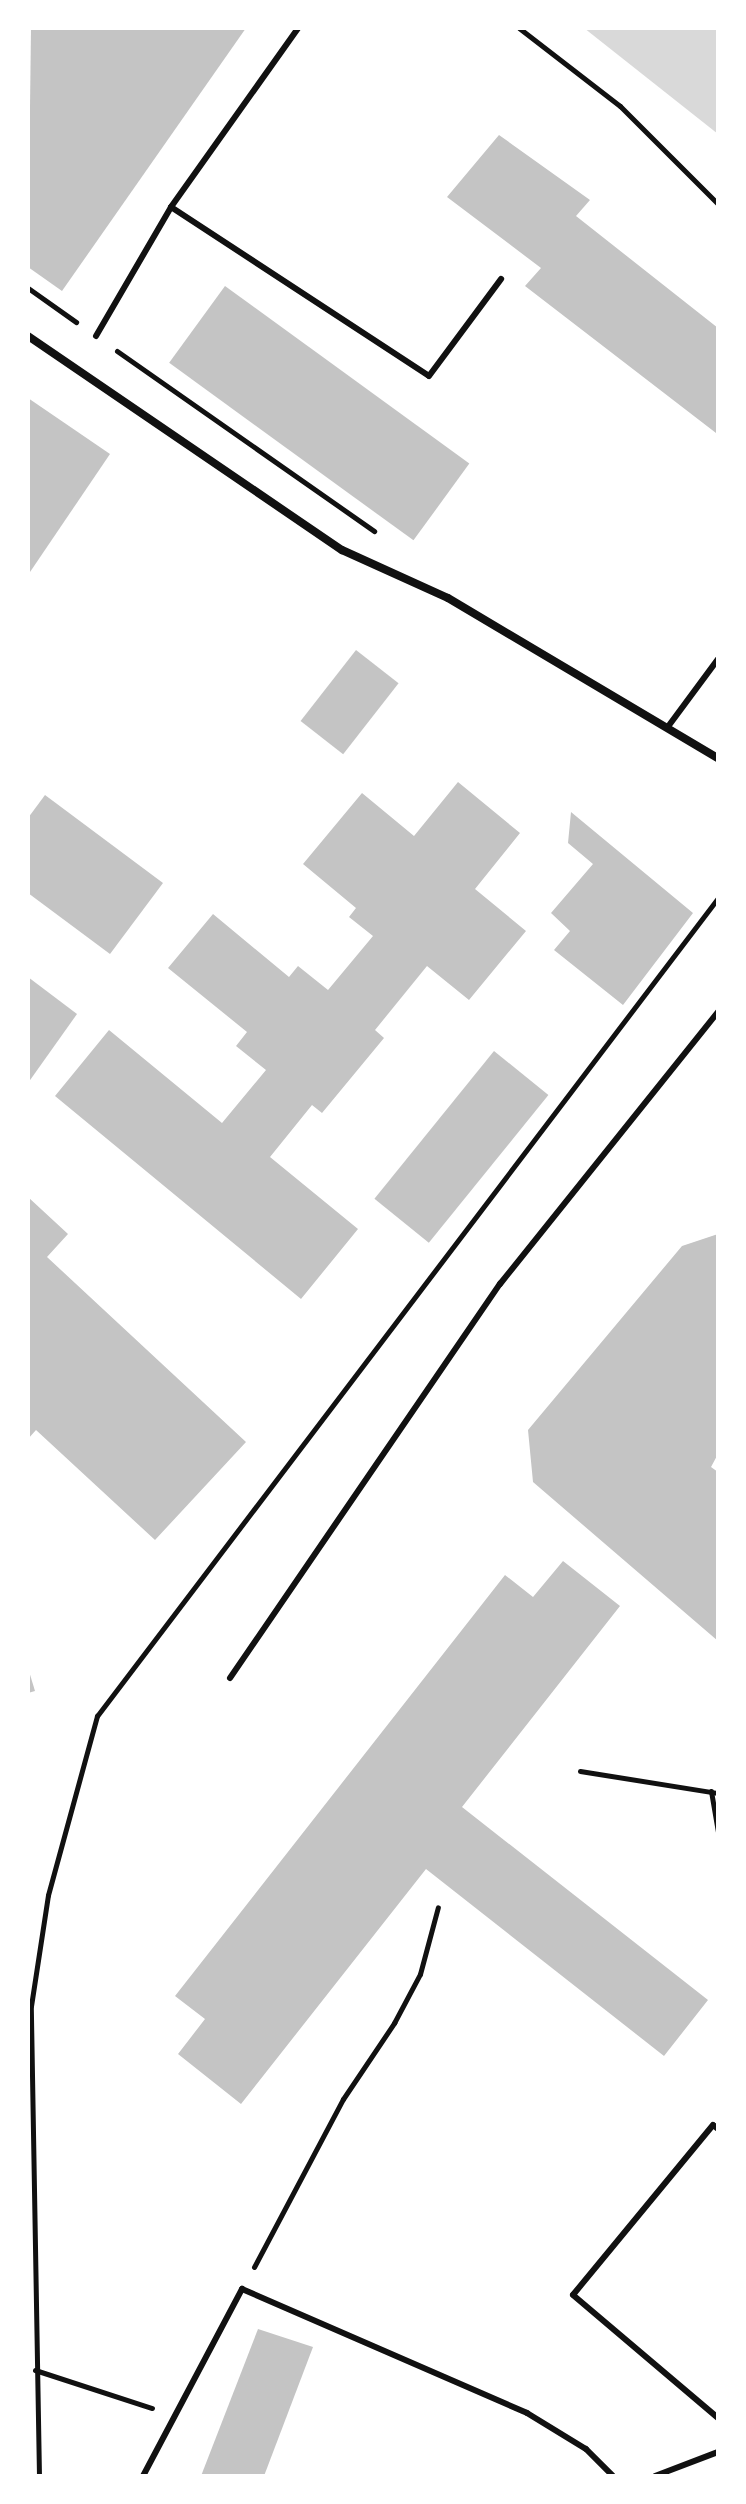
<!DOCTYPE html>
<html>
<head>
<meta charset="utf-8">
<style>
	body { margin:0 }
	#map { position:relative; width:746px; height:2504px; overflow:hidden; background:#fff; font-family:Signika,sans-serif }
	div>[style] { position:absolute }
	.water>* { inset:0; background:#d9d9d9 }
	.building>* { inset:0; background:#c4c4c4; transform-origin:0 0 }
	.path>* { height:5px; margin:-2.5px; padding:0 2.5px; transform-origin:2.5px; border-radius:2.5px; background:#111 }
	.service>* { height:6px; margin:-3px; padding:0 3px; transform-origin:3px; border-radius:3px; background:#111 }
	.minor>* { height:8px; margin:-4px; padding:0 4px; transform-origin:4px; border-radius:4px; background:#111 }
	span { translate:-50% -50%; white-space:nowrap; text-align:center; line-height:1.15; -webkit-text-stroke:8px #fff; paint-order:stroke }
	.frame { position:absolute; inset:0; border:30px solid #fff; pointer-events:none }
</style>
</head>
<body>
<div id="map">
	<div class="water">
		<div style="clip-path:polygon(584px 28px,718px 28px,718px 134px)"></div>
	</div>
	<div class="building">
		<div style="clip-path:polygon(31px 28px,246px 28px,62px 291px,28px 267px)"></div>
		<div style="clip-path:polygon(499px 135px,590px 200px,576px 216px,718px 328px,716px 433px,525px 286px,541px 268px,447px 197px)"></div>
		<div style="left:225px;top:286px;width:302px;height:95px;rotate:36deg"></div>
		<div style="clip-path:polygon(28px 398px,110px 454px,28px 575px)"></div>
		<div style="left:356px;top:650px;width:54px;height:90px;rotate:38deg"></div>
		<div style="clip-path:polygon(458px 782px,520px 833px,475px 889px,526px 931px,469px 1000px,427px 966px,375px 1030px,384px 1038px,322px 1113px,312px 1105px,270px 1157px,358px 1229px,301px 1299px,55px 1096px,109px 1030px,222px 1123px,266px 1070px,236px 1046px,247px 1032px,168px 968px,213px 914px,289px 977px,298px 966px,328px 990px,373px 936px,349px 917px,356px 908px,303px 864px,362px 793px,414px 836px)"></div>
		<div style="clip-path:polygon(45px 795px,163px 883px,110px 954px,28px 893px,28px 818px)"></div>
		<div style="clip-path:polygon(571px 812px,693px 913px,623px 1005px,554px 950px,570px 931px,551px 913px,593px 864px,568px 843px)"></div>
		<div style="clip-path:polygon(28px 977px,77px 1014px,28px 1083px)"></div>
		<div style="left:494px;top:1051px;width:70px;height:190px;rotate:39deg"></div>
		<div style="clip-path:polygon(28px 1197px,68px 1234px,47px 1257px,246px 1442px,155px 1540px,36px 1430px,28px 1439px)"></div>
		<div style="clip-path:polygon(718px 1234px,718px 1454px,711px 1467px,718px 1472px,718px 1641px,533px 1482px,528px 1430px,682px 1246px)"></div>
		<div style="clip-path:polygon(563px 1561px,620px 1606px,462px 1807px,708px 2000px,664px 2056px,426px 1869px,241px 2104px,178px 2054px,205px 2019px,175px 1996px,505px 1575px,533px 1597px)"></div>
		<div style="clip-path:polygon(28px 1668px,35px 1691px,28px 1693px)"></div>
		<div style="clip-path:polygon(258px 2329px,313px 2347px,264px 2476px,201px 2476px)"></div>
	</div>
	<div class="path">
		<div style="left:519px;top:28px;width:128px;rotate:37.7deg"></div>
		<div style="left:620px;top:106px;width:139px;rotate:45deg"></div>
		<div style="left:28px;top:288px;width:59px;rotate:35.3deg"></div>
		<div style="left:117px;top:351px;width:314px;rotate:35deg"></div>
		<div style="left:580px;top:1771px;width:140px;rotate:9.1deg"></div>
		<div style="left:711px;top:1791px;width:42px;rotate:80.3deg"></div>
		<div style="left:254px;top:2267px;width:190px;rotate:-62.1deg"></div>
		<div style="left:343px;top:2099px;width:92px;rotate:-56.1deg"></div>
		<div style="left:394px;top:2023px;width:55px;rotate:-62deg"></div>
		<div style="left:420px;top:1974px;width:69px;rotate:-75deg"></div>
		<div style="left:35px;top:2370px;width:123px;rotate:18deg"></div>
		<div style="left:39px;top:2476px;width:470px;rotate:-91deg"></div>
		<div style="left:31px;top:2006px;width:112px;rotate:-81.3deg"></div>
		<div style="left:48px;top:1895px;width:186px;rotate:-74.7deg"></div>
		<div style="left:97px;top:1716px;width:1027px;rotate:-52.8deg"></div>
	</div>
	<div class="service">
		<div style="left:171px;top:207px;width:308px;rotate:33.2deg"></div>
		<div style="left:429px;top:376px;width:121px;rotate:-53.4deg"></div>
		<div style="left:96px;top:336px;width:149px;rotate:-59.8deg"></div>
		<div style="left:171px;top:207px;width:219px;rotate:-54.6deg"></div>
		<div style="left:667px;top:728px;width:86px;rotate:-53.5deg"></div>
		<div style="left:230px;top:1678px;width:478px;rotate:-55.6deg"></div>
		<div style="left:500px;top:1284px;width:349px;rotate:-51.3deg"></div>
		<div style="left:718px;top:2129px;width:6px;rotate:-141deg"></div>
		<div style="left:713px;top:2125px;width:220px;rotate:129.5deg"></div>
		<div style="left:573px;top:2295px;width:190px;rotate:40.3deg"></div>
		<div style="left:143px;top:2476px;width:212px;rotate:-62.1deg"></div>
		<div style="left:242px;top:2289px;width:311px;rotate:23.5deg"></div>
		<div style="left:527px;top:2413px;width:69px;rotate:31.4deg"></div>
		<div style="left:586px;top:2449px;width:38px;rotate:45deg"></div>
		<div style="left:655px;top:2476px;width:67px;rotate:-20.9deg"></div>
	</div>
	<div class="minor">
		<div style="left:28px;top:336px;width:380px;rotate:34.3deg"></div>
		<div style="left:342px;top:550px;width:116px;rotate:24.4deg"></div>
		<div style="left:448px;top:598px;width:314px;rotate:30.7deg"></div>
	</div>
	<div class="frame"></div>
</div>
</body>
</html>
